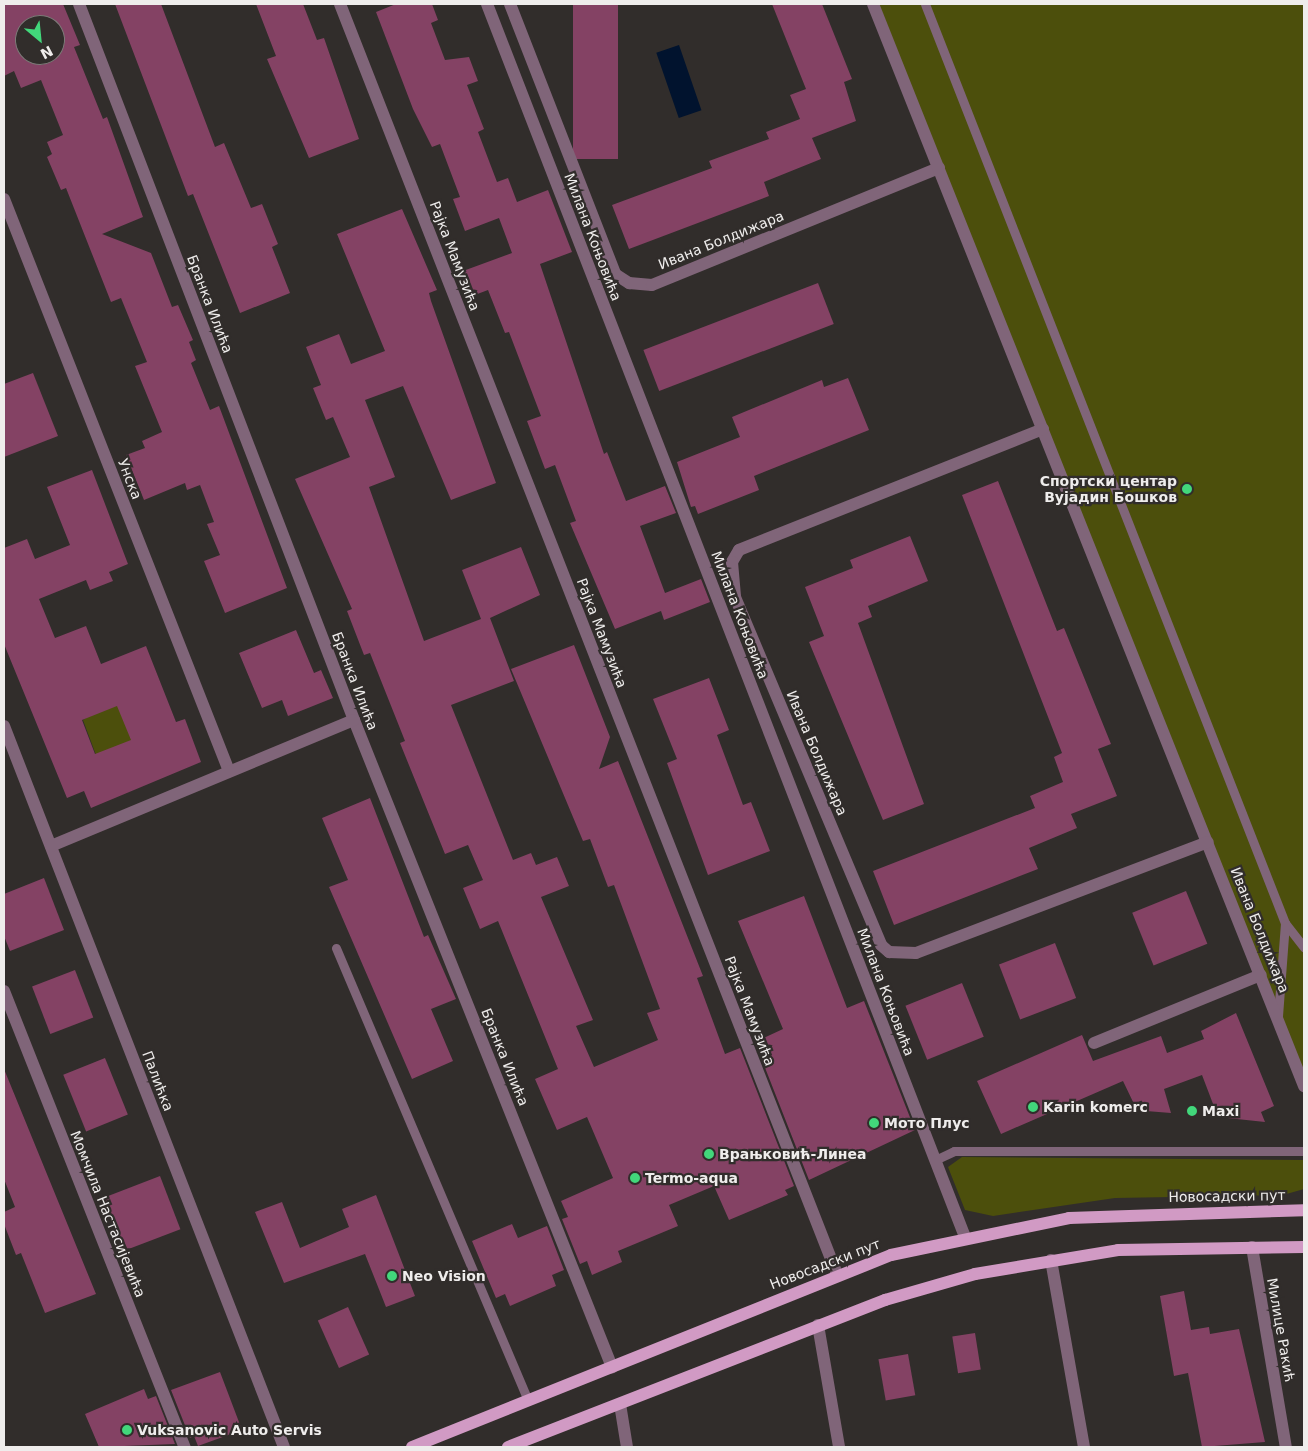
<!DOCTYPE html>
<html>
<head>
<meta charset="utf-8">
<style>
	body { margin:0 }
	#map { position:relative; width:1308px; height:1451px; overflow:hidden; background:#312d2b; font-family:"DejaVu Sans",sans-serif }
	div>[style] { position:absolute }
	.green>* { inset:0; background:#4c4f0c }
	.water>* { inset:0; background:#01132e; transform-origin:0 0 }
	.building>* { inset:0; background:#844264; transform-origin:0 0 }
	.lane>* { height:9px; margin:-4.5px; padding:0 4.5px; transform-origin:4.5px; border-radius:4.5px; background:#806579 }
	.street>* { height:12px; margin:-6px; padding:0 6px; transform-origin:6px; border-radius:6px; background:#806579 }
	.primary>* { height:12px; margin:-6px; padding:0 6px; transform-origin:6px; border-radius:6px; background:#d19ac4 }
	.dots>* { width:14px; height:14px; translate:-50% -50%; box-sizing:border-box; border:2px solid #312d2b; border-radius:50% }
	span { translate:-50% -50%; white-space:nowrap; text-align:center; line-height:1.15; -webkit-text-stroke:4.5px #312d2b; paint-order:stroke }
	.street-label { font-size:14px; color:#efedec }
	.poi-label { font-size:14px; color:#efedec; font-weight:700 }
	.right { translate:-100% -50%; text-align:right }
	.left { translate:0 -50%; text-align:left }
	.frame { position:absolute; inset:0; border:5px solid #efedec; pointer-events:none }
	.north { position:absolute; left:15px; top:15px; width:50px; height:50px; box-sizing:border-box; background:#312d2b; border:1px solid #7d7a78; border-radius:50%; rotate:152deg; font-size:14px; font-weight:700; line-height:20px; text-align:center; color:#efedec }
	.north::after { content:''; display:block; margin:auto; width:18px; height:22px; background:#42d77b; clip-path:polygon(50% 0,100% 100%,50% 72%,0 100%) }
</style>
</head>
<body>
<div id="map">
	<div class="green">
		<div style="clip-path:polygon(879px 4px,1304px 4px,1304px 1086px)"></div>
		<div style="clip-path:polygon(76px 692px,152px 709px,112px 798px,83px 720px,86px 718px)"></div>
		<div style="clip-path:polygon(962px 1157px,1304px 1160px,1304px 1189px,1283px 1195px,1115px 1198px,993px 1216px,965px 1210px,948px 1167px)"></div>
	</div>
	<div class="water">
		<div style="left:679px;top:45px;width:69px;height:24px;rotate:71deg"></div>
	</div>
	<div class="building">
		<div style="clip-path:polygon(evenodd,4px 4px,63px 4px,80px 45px,74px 47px,103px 119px,107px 117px,143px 217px,102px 234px,151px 253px,172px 307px,178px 305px,193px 340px,189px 342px,196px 360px,191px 363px,210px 410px,219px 406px,287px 588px,225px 613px,204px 561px,220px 555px,207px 524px,214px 522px,200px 485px,187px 490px,185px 483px,144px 500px,126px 455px,145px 448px,142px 441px,162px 432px,135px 366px,147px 362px,121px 298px,111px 302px,66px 188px,61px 190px,47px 157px,52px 154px,47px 142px,63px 135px,41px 80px,21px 88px,14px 71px,4px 76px,4px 4px,25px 25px,55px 25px,55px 55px,25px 55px,25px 25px)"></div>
		<div style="clip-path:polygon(115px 4px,161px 4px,215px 147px,224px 143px,251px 208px,262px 204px,278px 244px,272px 247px,290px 293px,240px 313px,193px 194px,188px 196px)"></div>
		<div style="clip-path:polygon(256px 4px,303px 4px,317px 40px,324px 38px,359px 139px,309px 158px,267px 59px,276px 56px)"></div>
		<div style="clip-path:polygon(396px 4px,432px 4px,438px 20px,431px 23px,445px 60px,469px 57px,478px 81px,467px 85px,484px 129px,478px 132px,497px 182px,508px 178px,517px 202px,548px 190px,572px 252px,540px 264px,604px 454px,607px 452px,626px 501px,665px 486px,676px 513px,640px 526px,665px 593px,701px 579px,710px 602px,664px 620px,661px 611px,615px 629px,570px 523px,576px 521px,555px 465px,545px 469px,527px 421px,541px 416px,509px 332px,505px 333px,488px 290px,472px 296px,463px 271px,512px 253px,499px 218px,465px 231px,453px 199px,460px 197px,440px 144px,432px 147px,413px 109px,376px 12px)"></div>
		<div style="left:573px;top:4px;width:45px;height:155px"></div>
		<div style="clip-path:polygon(772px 4px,822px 4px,852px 79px,844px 82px,856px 121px,812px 138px,821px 159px,764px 182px,769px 196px,629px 249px,612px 205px,712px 168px,709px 161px,769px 139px,766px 132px,800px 119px,790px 95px,806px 89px)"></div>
		<div style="clip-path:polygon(402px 209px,437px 290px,429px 293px,431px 301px,496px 483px,451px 500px,403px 386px,365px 400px,395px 477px,369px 487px,424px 641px,481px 619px,462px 570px,521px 547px,540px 595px,490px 618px,514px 681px,451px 705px,513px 860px,531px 853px,536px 865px,557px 857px,569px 886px,541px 897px,593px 1020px,576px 1026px,594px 1067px,658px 1040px,647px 1013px,660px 1009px,614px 885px,608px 887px,590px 839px,583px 841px,511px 669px,574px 645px,610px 737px,599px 769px,618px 761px,703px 976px,697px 978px,725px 1054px,740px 1048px,794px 1186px,785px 1190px,788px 1195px,729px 1220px,714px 1186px,669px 1205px,678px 1226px,618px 1251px,622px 1262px,592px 1275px,587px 1261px,580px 1264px,562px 1219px,568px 1217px,561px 1201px,613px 1178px,587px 1117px,557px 1130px,535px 1079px,558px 1069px,498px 921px,480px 929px,463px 888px,483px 880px,468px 845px,445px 854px,400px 743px,405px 741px,370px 653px,364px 655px,347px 611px,352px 609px,295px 479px,350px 457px,333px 417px,326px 420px,313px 388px,321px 385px,306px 347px,339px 334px,351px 364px,385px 351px,337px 234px)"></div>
		<div style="left:818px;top:283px;width:44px;height:187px;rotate:69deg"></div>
		<div style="clip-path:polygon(33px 373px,58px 436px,4px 457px,4px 384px)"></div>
		<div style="clip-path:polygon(848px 378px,869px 430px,754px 476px,759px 490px,698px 514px,695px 506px,691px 507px,677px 462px,740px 437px,732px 417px,822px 380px,824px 387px)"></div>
		<div style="clip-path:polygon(evenodd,92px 470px,128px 564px,109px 572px,113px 581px,90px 590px,86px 580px,39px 599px,55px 638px,86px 626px,101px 664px,146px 646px,176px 722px,185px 719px,201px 762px,91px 808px,84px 791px,67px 798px,4px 644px,4px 548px,27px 539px,35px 559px,70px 545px,47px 487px,92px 470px,117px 706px,131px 740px,95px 754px,82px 720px,117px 706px)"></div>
		<div style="clip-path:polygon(998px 481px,1057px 631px,1064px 628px,1111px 744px,1098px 749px,1117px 796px,1071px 814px,1077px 828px,1029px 848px,1038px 869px,894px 925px,873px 871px,1035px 808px,1030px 796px,1063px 782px,1054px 757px,1062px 753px,962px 495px)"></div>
		<div style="clip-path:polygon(910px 536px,928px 581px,868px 606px,872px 617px,858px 623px,924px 804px,883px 820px,809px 642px,824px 636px,805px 587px,853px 568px,850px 560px)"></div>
		<div style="clip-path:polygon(296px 630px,314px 673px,321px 670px,333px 698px,288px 716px,282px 700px,262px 708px,239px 653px)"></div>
		<div style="clip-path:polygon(709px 678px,729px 730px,717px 735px,743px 805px,751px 802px,770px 851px,708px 875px,667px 763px,677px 759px,653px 699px)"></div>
		<div style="clip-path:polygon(370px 798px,424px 937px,428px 935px,456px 999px,431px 1009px,453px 1061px,412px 1079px,329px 887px,348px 880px,322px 818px)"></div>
		<div style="clip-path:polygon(44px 878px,64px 930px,10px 951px,4px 936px,4px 894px)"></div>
		<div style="left:1186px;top:891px;width:57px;height:58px;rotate:68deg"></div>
		<div style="clip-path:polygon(804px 896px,847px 1008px,864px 1001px,915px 1130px,809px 1180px,755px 1042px,783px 1029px,738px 921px)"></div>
		<div style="left:1055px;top:943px;width:59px;height:60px;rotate:69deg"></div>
		<div style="left:75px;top:970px;width:51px;height:46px;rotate:69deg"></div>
		<div style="left:962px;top:983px;width:58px;height:61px;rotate:68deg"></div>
		<div style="clip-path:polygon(1236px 1013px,1274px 1106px,1261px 1112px,1265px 1122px,1218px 1117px,1202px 1075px,1164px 1089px,1171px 1113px,1146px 1111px,1142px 1101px,1134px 1104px,1123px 1081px,1001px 1134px,977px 1081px,1082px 1035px,1093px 1061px,1161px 1036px,1167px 1053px,1204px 1039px,1201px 1031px)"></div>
		<div style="left:105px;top:1058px;width:61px;height:45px;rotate:68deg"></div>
		<div style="clip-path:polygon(4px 1069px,96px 1294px,45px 1313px,21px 1253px,16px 1255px,4px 1224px,4px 1212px,15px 1207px,4px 1179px)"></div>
		<div style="left:160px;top:1176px;width:57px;height:59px;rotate:69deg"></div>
		<div style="clip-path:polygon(376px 1195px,415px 1296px,386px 1307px,365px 1254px,284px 1283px,255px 1212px,282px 1202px,300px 1248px,349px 1227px,342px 1209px)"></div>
		<div style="clip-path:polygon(512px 1224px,518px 1238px,547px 1226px,564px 1270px,552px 1275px,556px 1286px,510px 1306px,505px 1294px,496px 1298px,472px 1241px)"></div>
		<div style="clip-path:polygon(1184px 1291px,1191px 1330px,1209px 1327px,1210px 1334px,1239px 1329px,1265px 1442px,1202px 1447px,1188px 1373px,1174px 1376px,1160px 1296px)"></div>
		<div style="left:348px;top:1307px;width:52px;height:33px;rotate:66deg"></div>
		<div style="left:975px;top:1333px;width:37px;height:23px;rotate:81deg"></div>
		<div style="left:908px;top:1354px;width:42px;height:30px;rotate:80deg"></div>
		<div style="clip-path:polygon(220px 1372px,242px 1430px,198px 1446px,194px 1436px,190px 1438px,171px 1390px)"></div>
		<div style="clip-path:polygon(144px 1389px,148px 1399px,156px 1396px,175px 1444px,99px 1447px,85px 1414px)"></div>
	</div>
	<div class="lane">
		<div style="left:925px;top:4px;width:987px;rotate:68.61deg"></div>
		<div style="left:1285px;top:923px;width:31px;rotate:52deg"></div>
		<div style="left:336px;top:948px;width:492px;rotate:67deg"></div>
		<div style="left:1278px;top:1016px;width:93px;rotate:-85.7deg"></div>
		<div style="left:935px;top:1160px;width:21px;rotate:-25deg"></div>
		<div style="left:954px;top:1151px;width:350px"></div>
	</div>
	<div class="street">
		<div style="left:79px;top:4px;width:767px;rotate:68.99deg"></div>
		<div style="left:354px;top:720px;width:697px;rotate:68.26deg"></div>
		<div style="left:340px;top:4px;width:1364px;rotate:68.63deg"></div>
		<div style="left:487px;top:4px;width:1322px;rotate:68.81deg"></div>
		<div style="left:510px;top:4px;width:290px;rotate:68.7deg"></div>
		<div style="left:615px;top:274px;width:17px;rotate:33deg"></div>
		<div style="left:629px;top:283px;width:23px;rotate:5deg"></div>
		<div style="left:652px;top:285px;width:310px;rotate:-22.2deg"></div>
		<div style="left:873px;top:4px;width:1165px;rotate:68.28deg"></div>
		<div style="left:4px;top:199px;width:615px;rotate:68.53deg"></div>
		<div style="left:1043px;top:429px;width:327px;rotate:158.3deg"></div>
		<div style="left:739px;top:550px;width:14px;rotate:120deg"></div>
		<div style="left:732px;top:562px;width:35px;rotate:85deg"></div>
		<div style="left:735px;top:597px;width:377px;rotate:67.2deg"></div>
		<div style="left:881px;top:945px;width:11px;rotate:41deg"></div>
		<div style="left:889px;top:952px;width:27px;rotate:2deg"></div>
		<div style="left:916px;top:953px;width:312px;rotate:-20.8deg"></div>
		<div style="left:4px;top:726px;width:773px;rotate:68.78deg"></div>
		<div style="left:51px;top:846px;width:328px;rotate:-22.6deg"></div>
		<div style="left:4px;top:991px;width:491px;rotate:68.4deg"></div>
		<div style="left:1094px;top:1043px;width:180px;rotate:-22.2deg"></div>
		<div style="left:1252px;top:1247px;width:203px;rotate:80.4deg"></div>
		<div style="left:1051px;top:1260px;width:190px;rotate:80deg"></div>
		<div style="left:818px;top:1325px;width:124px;rotate:80.2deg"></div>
		<div style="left:620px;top:1404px;width:44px;rotate:80.8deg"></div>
	</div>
	<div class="primary">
		<div style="left:412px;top:1447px;width:516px;rotate:-21.84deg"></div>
		<div style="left:891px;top:1255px;width:182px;rotate:-11.7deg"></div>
		<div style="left:1069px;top:1218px;width:235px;rotate:-1.9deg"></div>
		<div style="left:508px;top:1447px;width:405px;rotate:-21.3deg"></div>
		<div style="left:885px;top:1300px;width:94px;rotate:-16.1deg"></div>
		<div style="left:975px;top:1274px;width:145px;rotate:-9.5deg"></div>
		<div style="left:1118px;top:1250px;width:186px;rotate:-0.9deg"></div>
	</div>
	<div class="dots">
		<div style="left:1187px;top:489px;background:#42d77b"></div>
		<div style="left:1033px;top:1107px;background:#42d77b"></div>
		<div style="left:1192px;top:1111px;background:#42d77b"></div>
		<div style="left:874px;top:1123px;background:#42d77b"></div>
		<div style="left:709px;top:1154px;background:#42d77b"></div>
		<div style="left:635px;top:1178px;background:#42d77b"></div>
		<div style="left:392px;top:1276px;background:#42d77b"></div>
		<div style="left:127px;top:1430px;background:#42d77b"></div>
	</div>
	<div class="street-label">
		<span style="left:593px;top:237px;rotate:69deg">Милана Коњовића</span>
		<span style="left:721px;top:240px;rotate:-22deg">Ивана Болдижара</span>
		<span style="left:455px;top:256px;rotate:69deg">Рајка Мамузића</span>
		<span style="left:210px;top:304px;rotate:69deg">Бранка Илића</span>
		<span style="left:130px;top:479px;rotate:69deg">Унска</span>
		<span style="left:740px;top:615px;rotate:69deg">Милана Коњовића</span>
		<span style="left:602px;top:633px;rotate:69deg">Рајка Мамузића</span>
		<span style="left:355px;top:681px;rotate:69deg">Бранка Илића</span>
		<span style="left:817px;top:753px;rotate:67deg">Ивана Болдижара</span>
		<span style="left:1260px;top:930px;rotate:68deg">Ивана Болдижара</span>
		<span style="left:886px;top:992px;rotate:69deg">Милана Коњовића</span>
		<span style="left:750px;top:1011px;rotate:69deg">Рајка Мамузића</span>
		<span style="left:505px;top:1057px;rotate:68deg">Бранка Илића</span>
		<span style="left:158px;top:1081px;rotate:69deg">Палићка</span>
		<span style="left:1227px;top:1196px;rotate:-1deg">Новосадски пут</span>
		<span style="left:108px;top:1214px;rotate:68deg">Момчила Настасијевића</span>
		<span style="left:825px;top:1264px;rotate:-21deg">Новосадски пут</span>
		<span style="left:1281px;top:1330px;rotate:80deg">Милице Ракић</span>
	</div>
	<div class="poi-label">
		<span class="right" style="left:1177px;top:489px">Спортски центар<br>Вујадин Бошков</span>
		<span class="left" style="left:1043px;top:1107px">Karin komerc</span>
		<span class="left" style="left:1202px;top:1111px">Maxi</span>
		<span class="left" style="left:884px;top:1123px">Мото Плус</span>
		<span class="left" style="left:719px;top:1154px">Врањковић-Линеа</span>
		<span class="left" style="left:645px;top:1178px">Termo-aqua</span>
		<span class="left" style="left:402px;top:1276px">Neo Vision</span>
		<span class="left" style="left:137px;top:1430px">Vuksanovic Auto Servis</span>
	</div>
	<div class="frame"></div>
	<div class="north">N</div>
</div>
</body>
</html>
